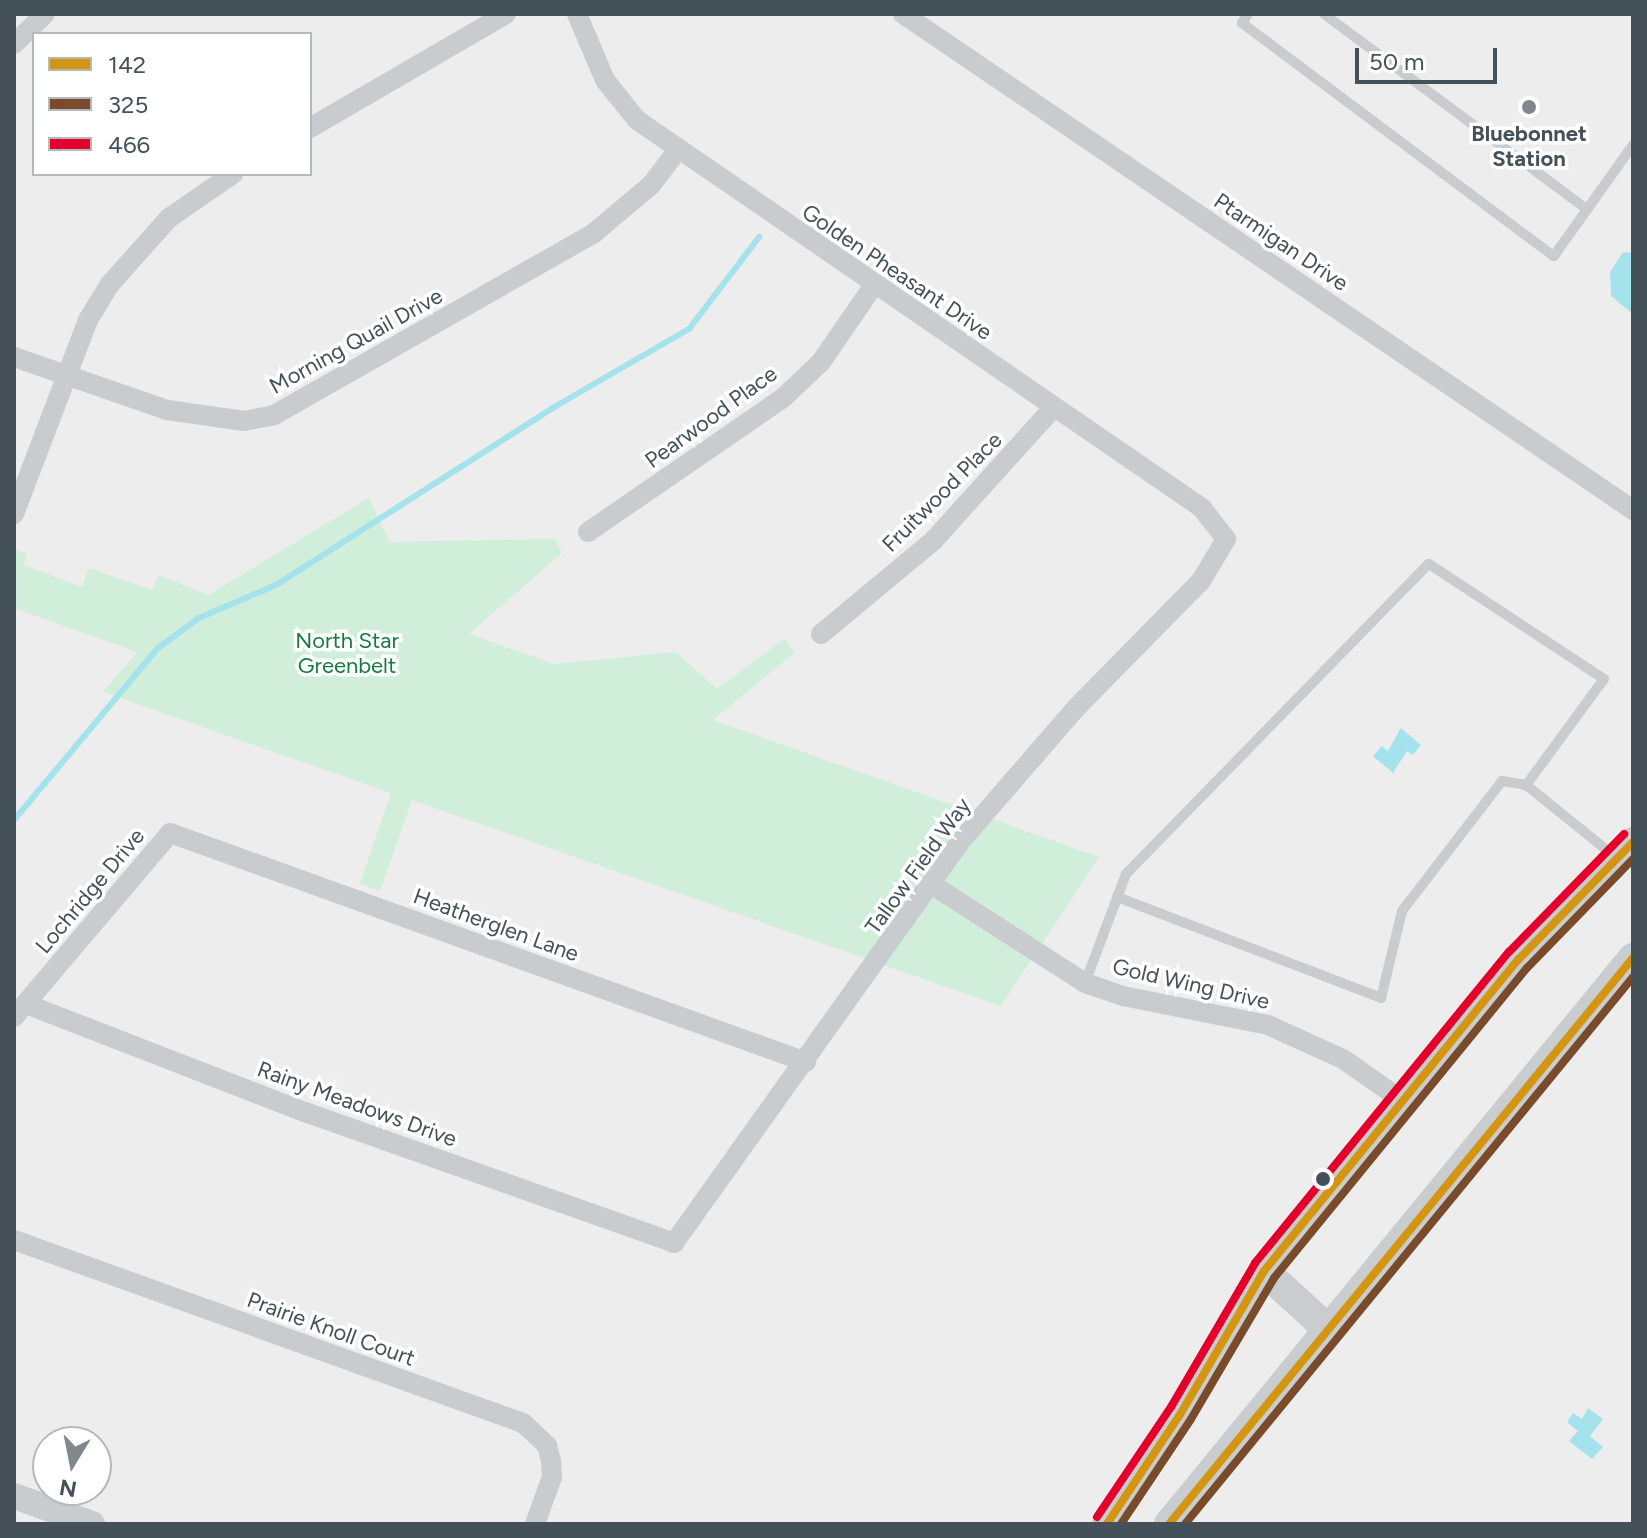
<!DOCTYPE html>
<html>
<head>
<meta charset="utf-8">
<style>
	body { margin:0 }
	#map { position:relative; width:1647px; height:1538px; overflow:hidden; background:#eeeded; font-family:Figtree,sans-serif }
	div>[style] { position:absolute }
	.green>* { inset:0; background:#d0eed9 }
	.water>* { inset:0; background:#a4e2ec }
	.stream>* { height:6px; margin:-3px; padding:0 3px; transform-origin:3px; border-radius:3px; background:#a4e2ec }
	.service>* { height:10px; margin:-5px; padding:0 5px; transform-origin:5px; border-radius:5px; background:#c9ccce }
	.minor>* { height:20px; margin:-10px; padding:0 10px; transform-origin:10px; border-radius:10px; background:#c9ccce }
	.tertiary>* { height:26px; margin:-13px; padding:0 13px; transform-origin:13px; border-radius:13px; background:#c9ccce }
	.secondary>* { height:30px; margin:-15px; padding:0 15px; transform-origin:15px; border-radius:15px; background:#c9cdcf }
	.bus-1>* { height:8px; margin:-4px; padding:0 4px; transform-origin:4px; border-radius:4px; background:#d39512 }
	.bus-2>* { height:8px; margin:-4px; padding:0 4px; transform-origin:4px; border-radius:4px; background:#7a4b2a }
	.bus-3>* { height:8px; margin:-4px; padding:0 4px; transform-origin:4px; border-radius:4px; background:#e4002b }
	.dots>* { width:22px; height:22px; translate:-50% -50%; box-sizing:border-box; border:4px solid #fff; border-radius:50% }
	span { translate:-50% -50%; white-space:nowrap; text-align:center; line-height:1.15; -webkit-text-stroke:7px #fff; paint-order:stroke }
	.poi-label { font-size:22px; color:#445159; font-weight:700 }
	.street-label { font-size:22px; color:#445159 }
	.park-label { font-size:22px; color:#167a40 }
	.frame { position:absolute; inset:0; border:16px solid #445159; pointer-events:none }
	.legend { position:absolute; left:32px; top:32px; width:280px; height:144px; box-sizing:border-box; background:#fff; border:2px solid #b4b9bd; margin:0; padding:10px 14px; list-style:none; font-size:24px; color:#445159 }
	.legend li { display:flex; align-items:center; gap:16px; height:40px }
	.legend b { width:40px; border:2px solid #b4b9bd }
	.north { position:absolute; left:32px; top:1426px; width:80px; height:80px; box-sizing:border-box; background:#fff; border:2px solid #b4b9bd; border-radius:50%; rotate:190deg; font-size:22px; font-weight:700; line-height:32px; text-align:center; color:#445159 }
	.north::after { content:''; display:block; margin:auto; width:28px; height:36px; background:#80888d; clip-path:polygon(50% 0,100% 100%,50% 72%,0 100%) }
	.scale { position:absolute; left:1355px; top:48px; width:142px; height:36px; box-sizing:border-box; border:4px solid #445159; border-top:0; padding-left:10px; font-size:24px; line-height:28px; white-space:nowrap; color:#445159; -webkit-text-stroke:6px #fff; paint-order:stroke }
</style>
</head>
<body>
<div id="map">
	<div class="green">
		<div style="clip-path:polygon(369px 498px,390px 542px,555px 539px,562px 553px,469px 634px,554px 664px,676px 652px,717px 689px,785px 638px,794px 653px,713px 720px,1099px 857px,1001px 1006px,412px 800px,380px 891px,360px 883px,391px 793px,103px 692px,137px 652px,14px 608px,14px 549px,27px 554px,24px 565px,82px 587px,89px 568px,152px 590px,159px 575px,208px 595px)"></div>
	</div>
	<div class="water">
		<div style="clip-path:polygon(1623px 252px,1633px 253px,1633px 314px,1611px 296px,1610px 272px)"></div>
		<div style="clip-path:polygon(1401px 728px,1421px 745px,1413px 755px,1407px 751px,1393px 773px,1373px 756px,1382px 746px,1388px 751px)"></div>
		<div style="clip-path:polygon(1588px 1408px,1603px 1419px,1590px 1436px,1603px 1447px,1592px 1459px,1569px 1441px,1578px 1431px,1567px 1422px,1573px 1413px,1582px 1419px)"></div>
	</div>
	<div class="stream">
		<div style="left:14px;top:820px;width:224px;rotate:-50.1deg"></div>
		<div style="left:158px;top:648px;width:51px;rotate:-36.2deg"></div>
		<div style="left:199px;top:618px;width:84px;rotate:-23.2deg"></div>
		<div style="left:276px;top:585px;width:332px;rotate:-32.6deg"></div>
		<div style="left:556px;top:406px;width:154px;rotate:-30.1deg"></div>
		<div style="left:689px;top:329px;width:116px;rotate:-52.7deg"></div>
	</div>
	<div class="service">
		<div style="left:1248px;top:14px;width:11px;rotate:124deg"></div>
		<div style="left:1242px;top:23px;width:389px;rotate:36.8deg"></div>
		<div style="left:1554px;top:256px;width:136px;rotate:-54.6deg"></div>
		<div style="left:1324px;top:14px;width:327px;rotate:36.6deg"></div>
		<div style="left:1117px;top:897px;width:283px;rotate:20.9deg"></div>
		<div style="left:1381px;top:998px;width:89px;rotate:-76.4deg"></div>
		<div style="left:1402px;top:911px;width:164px;rotate:-52.4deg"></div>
		<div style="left:1502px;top:781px;width:24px;rotate:9deg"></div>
		<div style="left:1085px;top:983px;width:116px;rotate:-69.4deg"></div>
		<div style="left:1126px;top:874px;width:433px;rotate:-45.7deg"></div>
		<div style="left:1429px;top:564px;width:209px;rotate:33.3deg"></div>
		<div style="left:1604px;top:679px;width:132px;rotate:126.3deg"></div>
		<div style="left:1526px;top:785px;width:113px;rotate:38.9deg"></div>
	</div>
	<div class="minor">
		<div style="left:903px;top:14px;width:883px;rotate:34.19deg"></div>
		<div style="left:14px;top:44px;width:43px;rotate:-44.1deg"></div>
		<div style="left:310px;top:128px;width:227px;rotate:-30.2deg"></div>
		<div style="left:14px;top:357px;width:162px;rotate:19.1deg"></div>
		<div style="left:167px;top:410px;width:78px;rotate:8.1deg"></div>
		<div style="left:244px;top:421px;width:31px;rotate:-11deg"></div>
		<div style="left:274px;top:415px;width:368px;rotate:-29.6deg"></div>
		<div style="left:594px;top:233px;width:75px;rotate:-40.1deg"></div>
		<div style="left:651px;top:185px;width:43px;rotate:-52.6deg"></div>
		<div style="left:14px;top:514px;width:208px;rotate:-69.1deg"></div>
		<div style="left:88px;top:320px;width:42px;rotate:-58.6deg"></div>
		<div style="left:110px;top:284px;width:89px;rotate:-48.2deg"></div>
		<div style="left:169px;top:218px;width:78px;rotate:-34.5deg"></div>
		<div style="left:588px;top:532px;width:237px;rotate:-34.5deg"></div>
		<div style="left:783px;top:398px;width:52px;rotate:-43.5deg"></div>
		<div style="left:821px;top:362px;width:93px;rotate:-55.5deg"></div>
		<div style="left:821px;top:634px;width:146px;rotate:-39.7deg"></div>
		<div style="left:933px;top:541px;width:181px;rotate:-47.9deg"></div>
		<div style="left:931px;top:884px;width:183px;rotate:32.7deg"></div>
		<div style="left:1085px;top:983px;width:40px;rotate:18.9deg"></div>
		<div style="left:1123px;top:996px;width:148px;rotate:11.3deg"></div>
		<div style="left:1268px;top:1025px;width:82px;rotate:24.4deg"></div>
		<div style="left:1343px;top:1059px;width:73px;rotate:35deg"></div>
		<div style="left:26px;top:1004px;width:299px;rotate:21.2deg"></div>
		<div style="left:305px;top:1112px;width:392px;rotate:19.5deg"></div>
		<div style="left:674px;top:1243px;width:491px;rotate:-54.5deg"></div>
		<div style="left:959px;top:843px;width:180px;rotate:-49.1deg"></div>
		<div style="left:1077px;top:707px;width:177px;rotate:-45.5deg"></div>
		<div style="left:1201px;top:581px;width:49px;rotate:-59.2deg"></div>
		<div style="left:1226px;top:539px;width:39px;rotate:-128deg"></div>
		<div style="left:1202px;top:508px;width:685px;rotate:-145.52deg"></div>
		<div style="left:637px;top:120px;width:51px;rotate:-128.7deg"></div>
		<div style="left:605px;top:80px;width:72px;rotate:-113deg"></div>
		<div style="left:14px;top:1017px;width:241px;rotate:-49.7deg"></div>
		<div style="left:170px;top:833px;width:676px;rotate:19.8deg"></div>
		<div style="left:14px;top:1240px;width:541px;rotate:19.77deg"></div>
		<div style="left:523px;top:1423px;width:33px;rotate:43deg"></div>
		<div style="left:547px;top:1445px;width:16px;rotate:76deg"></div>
		<div style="left:551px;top:1461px;width:16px;rotate:86deg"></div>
		<div style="left:552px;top:1477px;width:50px;rotate:109.9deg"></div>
	</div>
	<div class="tertiary">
		<div style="left:14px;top:1496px;width:83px;rotate:19.7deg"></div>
	</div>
	<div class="secondary">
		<div style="left:1264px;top:1271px;width:86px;rotate:42.2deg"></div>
		<div style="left:1107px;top:1524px;width:133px;rotate:-56.3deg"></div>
		<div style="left:1181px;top:1413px;width:164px;rotate:-59.7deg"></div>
		<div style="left:1264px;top:1271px;width:402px;rotate:-50.8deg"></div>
		<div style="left:1518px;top:960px;width:165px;rotate:-45.7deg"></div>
		<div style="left:1169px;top:1524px;width:732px;rotate:-50.66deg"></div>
	</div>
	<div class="bus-1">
		<div style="left:1107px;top:1524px;width:133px;rotate:-56.3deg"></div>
		<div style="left:1181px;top:1413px;width:164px;rotate:-59.7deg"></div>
		<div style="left:1264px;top:1271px;width:402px;rotate:-50.8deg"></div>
		<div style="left:1518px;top:960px;width:165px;rotate:-45.7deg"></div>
		<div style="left:1169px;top:1524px;width:732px;rotate:-50.66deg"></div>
	</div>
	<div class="bus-2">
		<div style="left:1121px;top:1524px;width:126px;rotate:-56.3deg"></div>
		<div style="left:1191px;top:1419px;width:164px;rotate:-59.5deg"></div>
		<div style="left:1274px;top:1278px;width:400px;rotate:-50.8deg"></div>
		<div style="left:1527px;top:968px;width:152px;rotate:-45.8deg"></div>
		<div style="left:1185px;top:1524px;width:707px;rotate:-50.68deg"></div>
	</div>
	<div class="bus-3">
		<div style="left:1097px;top:1517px;width:133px;rotate:-56.1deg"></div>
		<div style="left:1171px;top:1407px;width:167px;rotate:-59.7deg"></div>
		<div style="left:1255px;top:1263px;width:402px;rotate:-50.8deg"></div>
		<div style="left:1509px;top:952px;width:165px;rotate:-45.7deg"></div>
	</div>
	<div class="dots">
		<div style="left:1529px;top:107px;background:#80888d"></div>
		<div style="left:1323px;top:1179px;background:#445159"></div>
	</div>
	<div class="poi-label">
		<span style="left:1529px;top:146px">Bluebonnet<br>Station</span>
	</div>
	<div class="street-label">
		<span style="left:1281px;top:242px;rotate:34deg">Ptarmigan Drive</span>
		<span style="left:897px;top:272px;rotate:34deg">Golden Pheasant Drive</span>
		<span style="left:356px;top:341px;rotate:-29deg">Morning Quail Drive</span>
		<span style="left:711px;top:417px;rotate:-36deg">Pearwood Place</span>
		<span style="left:942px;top:492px;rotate:-45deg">Fruitwood Place</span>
		<span style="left:918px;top:866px;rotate:-54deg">Tallow Field Way</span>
		<span style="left:90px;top:891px;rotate:-50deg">Lochridge Drive</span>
		<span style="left:496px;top:925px;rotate:20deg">Heatherglen Lane</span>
		<span style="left:1191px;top:984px;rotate:13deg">Gold Wing Drive</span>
		<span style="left:357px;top:1104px;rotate:20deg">Rainy Meadows Drive</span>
		<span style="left:331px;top:1329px;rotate:20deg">Prairie Knoll Court</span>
	</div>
	<div class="park-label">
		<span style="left:347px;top:653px">North Star<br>Greenbelt</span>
	</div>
	<div class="frame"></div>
	<ul class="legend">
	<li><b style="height:10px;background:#d39512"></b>142</li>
	<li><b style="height:10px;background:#7a4b2a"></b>325</li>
	<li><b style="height:10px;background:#e4002b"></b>466</li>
	</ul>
	<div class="north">N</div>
	<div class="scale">50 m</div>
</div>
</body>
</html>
